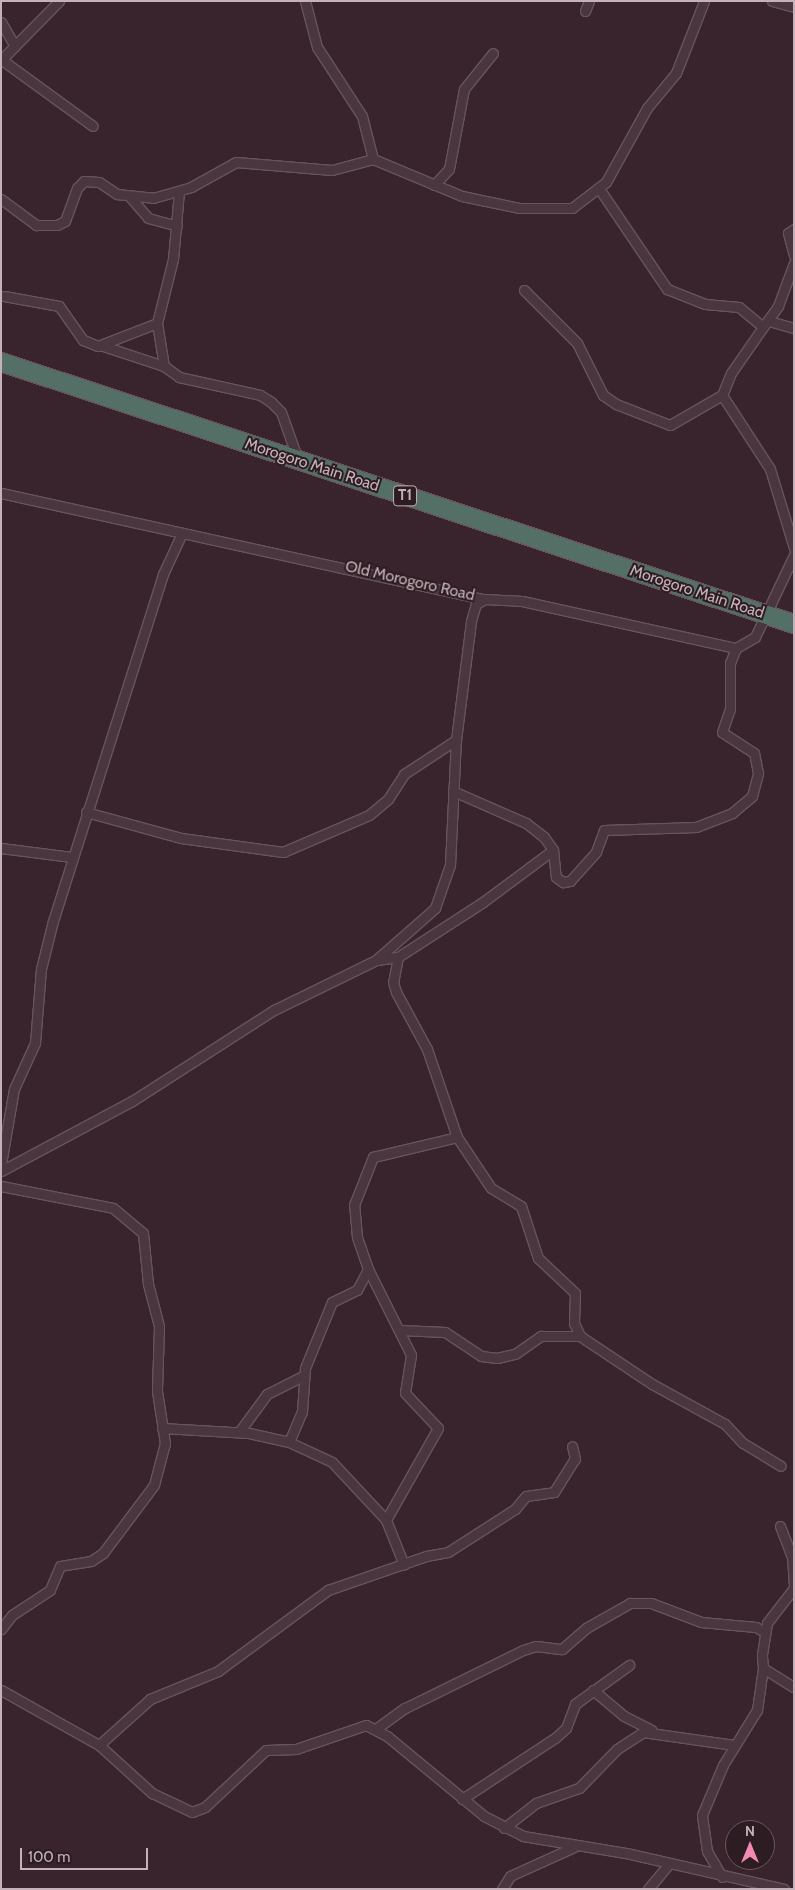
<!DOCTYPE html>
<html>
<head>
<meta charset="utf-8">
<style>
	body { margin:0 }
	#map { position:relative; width:795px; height:1890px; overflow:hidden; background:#39232c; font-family:Cabin,sans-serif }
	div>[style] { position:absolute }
	.roads { filter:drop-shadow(1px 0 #67545c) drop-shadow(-1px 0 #67545c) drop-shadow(0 1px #67545c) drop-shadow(0 -1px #67545c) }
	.street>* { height:9px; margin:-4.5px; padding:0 4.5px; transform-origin:4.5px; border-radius:4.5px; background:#49363e }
	.highway>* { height:18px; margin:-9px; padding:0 9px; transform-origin:9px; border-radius:9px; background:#546f65 }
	span { translate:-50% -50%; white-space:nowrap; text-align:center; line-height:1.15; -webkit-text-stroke:4px #2e1c23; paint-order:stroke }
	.shield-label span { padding:1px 4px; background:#2e1c23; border:1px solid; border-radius:4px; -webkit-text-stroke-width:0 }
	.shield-label { font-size:15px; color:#c5b1b9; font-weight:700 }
	.street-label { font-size:16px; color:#c5b1b9 }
	.frame { position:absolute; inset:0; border:2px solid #c5b1b9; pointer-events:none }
	.north { position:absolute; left:725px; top:1820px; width:50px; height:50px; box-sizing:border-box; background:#2e1c23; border:1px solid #6a585f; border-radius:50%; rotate:0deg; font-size:14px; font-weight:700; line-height:20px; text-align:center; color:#c5b1b9 }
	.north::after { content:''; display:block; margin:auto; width:18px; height:22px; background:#f289b0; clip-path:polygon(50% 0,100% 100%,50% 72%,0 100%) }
	.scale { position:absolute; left:20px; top:1848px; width:128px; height:22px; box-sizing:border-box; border:2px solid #c5b1b9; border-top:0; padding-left:6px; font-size:15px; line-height:18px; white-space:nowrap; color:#c5b1b9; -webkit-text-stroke:4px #2e1c23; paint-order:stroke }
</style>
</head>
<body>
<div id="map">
	<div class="roads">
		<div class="street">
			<div style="left:305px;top:1px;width:48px;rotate:75.4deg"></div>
			<div style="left:317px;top:47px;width:82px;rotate:56.9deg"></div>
			<div style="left:362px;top:116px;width:44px;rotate:75.7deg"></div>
			<div style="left:772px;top:1px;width:23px;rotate:15deg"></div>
			<div style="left:585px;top:11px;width:11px;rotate:-68deg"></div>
			<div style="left:1px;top:22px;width:28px;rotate:60deg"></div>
			<div style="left:1px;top:60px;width:83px;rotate:-45.5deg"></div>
			<div style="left:2px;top:60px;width:112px;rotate:36deg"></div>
			<div style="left:434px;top:185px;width:22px;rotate:-47deg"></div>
			<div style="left:449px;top:169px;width:81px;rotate:-79.4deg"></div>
			<div style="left:464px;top:89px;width:46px;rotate:-51.1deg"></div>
			<div style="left:600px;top:190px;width:120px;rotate:55.9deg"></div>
			<div style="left:667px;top:289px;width:41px;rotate:21.5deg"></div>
			<div style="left:705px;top:304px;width:34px;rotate:5deg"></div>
			<div style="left:739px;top:307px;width:31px;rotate:40deg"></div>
			<div style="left:763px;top:327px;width:56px;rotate:124.8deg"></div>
			<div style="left:731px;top:373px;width:24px;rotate:112deg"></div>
			<div style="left:722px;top:395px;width:88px;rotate:57deg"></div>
			<div style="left:770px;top:469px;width:83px;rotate:73.1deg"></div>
			<div style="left:179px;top:191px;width:68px;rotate:95deg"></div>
			<div style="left:173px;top:259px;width:66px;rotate:104deg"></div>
			<div style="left:157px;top:323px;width:44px;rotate:80.8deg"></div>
			<div style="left:164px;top:366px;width:19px;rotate:36deg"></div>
			<div style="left:179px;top:377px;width:83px;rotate:12.5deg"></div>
			<div style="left:260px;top:395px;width:13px;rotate:32deg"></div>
			<div style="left:271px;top:402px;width:14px;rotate:45deg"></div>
			<div style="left:281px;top:412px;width:51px;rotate:70.5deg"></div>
			<div style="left:130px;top:197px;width:28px;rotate:49deg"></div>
			<div style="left:148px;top:218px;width:30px;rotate:15deg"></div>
			<div style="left:1px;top:199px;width:44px;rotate:36.6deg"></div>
			<div style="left:36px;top:225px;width:21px"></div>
			<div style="left:57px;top:225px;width:9px;rotate:-27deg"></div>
			<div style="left:65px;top:221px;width:35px;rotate:-70deg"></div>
			<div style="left:77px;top:188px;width:10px;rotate:-45deg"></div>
			<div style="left:84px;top:181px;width:15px;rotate:4deg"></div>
			<div style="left:99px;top:182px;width:22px;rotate:34deg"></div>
			<div style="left:117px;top:194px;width:36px;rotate:6deg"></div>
			<div style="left:153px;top:198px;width:40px;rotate:-16deg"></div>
			<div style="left:191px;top:187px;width:51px;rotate:-29.1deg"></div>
			<div style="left:236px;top:162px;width:96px;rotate:4.8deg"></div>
			<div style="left:332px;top:170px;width:42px;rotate:-15deg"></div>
			<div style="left:373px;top:159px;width:96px;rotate:22.6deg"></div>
			<div style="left:462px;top:196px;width:58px;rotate:11.9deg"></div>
			<div style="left:519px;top:208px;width:53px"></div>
			<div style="left:572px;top:208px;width:43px;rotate:-37.4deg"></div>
			<div style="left:606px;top:182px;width:85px;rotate:-61deg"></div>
			<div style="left:647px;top:108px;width:45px;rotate:-50.4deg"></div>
			<div style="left:676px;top:73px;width:77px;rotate:-68.7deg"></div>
			<div style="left:794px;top:229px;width:7px;rotate:146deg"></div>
			<div style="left:788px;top:233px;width:24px;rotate:75deg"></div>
			<div style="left:524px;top:290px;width:75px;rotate:45deg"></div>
			<div style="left:577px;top:343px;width:58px;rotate:63.4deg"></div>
			<div style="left:603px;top:395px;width:16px;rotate:35deg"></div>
			<div style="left:616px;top:404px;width:58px;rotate:21.3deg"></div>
			<div style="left:670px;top:425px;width:60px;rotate:-30deg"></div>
			<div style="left:4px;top:296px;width:56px;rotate:10.3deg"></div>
			<div style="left:59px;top:306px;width:42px;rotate:54.8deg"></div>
			<div style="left:83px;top:340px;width:16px;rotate:22deg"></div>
			<div style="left:98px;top:346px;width:63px;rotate:-21.3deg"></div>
			<div style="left:769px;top:321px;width:26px;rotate:16deg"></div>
			<div style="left:763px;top:327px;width:26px;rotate:-54deg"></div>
			<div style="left:778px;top:306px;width:46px;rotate:-69.6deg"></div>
			<div style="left:103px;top:346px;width:64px;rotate:18.2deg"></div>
			<div style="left:1px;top:493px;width:495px;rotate:12.4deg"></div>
			<div style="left:485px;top:599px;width:37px;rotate:3deg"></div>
			<div style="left:522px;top:601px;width:219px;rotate:12.4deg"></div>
			<div style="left:736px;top:648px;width:22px;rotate:-30deg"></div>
			<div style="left:755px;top:637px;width:91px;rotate:-64.6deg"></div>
			<div style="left:453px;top:791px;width:80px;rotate:23.7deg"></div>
			<div style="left:526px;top:823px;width:23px;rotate:38deg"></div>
			<div style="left:544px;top:837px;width:16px;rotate:55deg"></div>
			<div style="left:553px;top:850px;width:27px;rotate:84deg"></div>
			<div style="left:556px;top:877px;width:9px;rotate:36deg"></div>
			<div style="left:563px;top:882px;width:7px;rotate:-8deg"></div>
			<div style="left:570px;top:881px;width:39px;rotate:-48deg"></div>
			<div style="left:596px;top:852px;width:23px;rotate:-70deg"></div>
			<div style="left:604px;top:830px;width:92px;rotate:-1.9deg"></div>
			<div style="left:696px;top:827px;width:39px;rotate:-21deg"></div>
			<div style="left:732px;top:813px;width:26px;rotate:-40deg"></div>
			<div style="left:752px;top:796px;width:24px;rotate:-75deg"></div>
			<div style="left:758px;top:773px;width:20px;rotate:-101deg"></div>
			<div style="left:754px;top:753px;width:38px;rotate:-147deg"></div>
			<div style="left:722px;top:732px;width:24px;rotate:-71deg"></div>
			<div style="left:730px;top:709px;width:46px;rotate:-90deg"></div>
			<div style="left:730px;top:663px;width:16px;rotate:-68deg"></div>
			<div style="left:86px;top:812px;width:98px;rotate:15.3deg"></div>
			<div style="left:181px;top:838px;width:103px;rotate:7.8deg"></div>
			<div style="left:283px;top:852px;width:94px;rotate:-23.3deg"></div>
			<div style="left:369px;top:815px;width:25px;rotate:-40deg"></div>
			<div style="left:388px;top:799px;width:30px;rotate:-57deg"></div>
			<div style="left:404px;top:774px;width:62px;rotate:-33.2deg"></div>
			<div style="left:1px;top:848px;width:71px;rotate:7.3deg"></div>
			<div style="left:398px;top:957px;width:25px;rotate:101deg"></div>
			<div style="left:393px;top:982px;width:10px;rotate:73deg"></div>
			<div style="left:396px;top:992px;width:65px;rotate:61.5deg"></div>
			<div style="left:427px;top:1049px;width:93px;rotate:71.2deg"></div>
			<div style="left:457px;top:1137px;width:61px;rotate:56.3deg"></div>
			<div style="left:491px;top:1188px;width:35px;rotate:31deg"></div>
			<div style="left:521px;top:1206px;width:55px;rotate:71.9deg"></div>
			<div style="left:538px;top:1258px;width:51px;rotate:43.4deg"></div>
			<div style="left:575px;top:1293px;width:30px;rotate:92deg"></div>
			<div style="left:574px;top:1323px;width:14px;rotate:65deg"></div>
			<div style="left:580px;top:1336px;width:87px;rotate:33.7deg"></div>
			<div style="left:652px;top:1384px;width:83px;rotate:28.7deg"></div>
			<div style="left:725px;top:1424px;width:26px;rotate:47deg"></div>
			<div style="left:743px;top:1443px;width:44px;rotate:31.2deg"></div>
			<div style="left:377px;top:960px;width:21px;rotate:-8deg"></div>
			<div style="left:398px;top:957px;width:101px;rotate:-32.9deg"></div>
			<div style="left:483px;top:902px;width:87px;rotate:-36.6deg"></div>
			<div style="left:1px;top:1164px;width:76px;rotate:-80.2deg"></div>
			<div style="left:14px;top:1089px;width:51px;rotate:-65.5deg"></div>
			<div style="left:35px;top:1043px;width:74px;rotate:-85.4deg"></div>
			<div style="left:41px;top:969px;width:49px;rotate:-76deg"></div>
			<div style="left:53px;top:921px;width:364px;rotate:-72.4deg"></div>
			<div style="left:163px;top:574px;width:45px;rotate:-65.1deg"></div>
			<div style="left:1px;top:1171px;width:149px;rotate:-28.1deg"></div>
			<div style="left:132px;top:1101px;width:169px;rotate:-32.7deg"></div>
			<div style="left:274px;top:1010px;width:114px;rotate:-26.1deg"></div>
			<div style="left:376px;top:960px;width:79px;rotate:-41.4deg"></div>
			<div style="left:435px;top:908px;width:46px;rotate:-70.8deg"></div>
			<div style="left:450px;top:865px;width:125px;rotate:-87.3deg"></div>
			<div style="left:456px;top:740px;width:120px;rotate:-82.8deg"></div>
			<div style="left:471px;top:621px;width:18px;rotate:-74deg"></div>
			<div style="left:476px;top:604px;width:10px;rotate:-29deg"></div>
			<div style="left:1px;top:1186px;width:114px;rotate:11.1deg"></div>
			<div style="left:113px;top:1208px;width:39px;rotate:40deg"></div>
			<div style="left:143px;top:1233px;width:51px;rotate:84.4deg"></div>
			<div style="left:148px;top:1284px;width:43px;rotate:75.3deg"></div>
			<div style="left:159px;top:1326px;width:65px;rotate:91.8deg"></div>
			<div style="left:157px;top:1391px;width:53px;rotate:81.3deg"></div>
			<div style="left:165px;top:1443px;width:43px;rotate:104.7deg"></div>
			<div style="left:154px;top:1485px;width:85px;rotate:126.9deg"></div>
			<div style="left:103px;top:1553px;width:14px;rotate:146deg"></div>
			<div style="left:91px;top:1561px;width:31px;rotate:171deg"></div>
			<div style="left:60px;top:1566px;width:26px;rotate:113deg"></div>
			<div style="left:50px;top:1590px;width:45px;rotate:146.7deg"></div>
			<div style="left:12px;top:1615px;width:18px;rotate:128deg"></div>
			<div style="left:368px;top:1269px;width:96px;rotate:63.4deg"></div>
			<div style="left:411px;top:1355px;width:38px;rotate:99deg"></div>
			<div style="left:405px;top:1393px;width:48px;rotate:46.7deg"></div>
			<div style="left:438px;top:1428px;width:106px;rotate:119.5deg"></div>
			<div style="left:400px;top:1330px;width:45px;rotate:2.5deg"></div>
			<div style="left:445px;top:1332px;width:43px;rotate:33.7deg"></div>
			<div style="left:481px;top:1356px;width:16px;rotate:7deg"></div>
			<div style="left:497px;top:1358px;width:18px;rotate:-13deg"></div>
			<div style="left:515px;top:1354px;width:32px;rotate:-35deg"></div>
			<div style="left:541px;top:1336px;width:39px"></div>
			<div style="left:162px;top:1428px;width:87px;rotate:3.3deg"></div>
			<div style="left:249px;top:1433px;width:41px;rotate:12.7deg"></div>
			<div style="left:289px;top:1442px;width:47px;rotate:24.9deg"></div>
			<div style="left:332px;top:1462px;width:79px;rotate:47deg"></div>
			<div style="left:386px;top:1520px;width:48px;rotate:68.2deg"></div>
			<div style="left:239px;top:1432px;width:47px;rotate:-53.6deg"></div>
			<div style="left:267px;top:1394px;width:40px;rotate:-26.6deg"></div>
			<div style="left:289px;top:1442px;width:33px;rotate:-67deg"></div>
			<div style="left:302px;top:1412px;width:44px;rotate:-86.1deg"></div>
			<div style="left:305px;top:1368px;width:71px;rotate:-67.8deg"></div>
			<div style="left:332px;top:1302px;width:28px;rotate:-26deg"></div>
			<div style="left:357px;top:1290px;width:24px;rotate:-62deg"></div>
			<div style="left:368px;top:1269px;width:34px;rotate:-109deg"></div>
			<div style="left:357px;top:1237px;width:32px;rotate:-95deg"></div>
			<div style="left:354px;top:1205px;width:52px;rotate:-68.4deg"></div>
			<div style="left:373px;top:1157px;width:86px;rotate:-13.4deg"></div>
			<div style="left:780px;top:1526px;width:33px;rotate:69deg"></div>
			<div style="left:792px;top:1557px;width:28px;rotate:86deg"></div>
			<div style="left:794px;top:1588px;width:44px;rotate:127.6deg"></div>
			<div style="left:767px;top:1623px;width:33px;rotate:99deg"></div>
			<div style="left:762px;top:1656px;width:12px;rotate:85deg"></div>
			<div style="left:763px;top:1668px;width:36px;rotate:32deg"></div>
			<div style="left:1px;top:1690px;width:112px;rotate:29.3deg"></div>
			<div style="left:99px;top:1745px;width:72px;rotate:42.2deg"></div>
			<div style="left:152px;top:1793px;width:44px;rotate:25.4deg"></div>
			<div style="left:192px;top:1812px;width:14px;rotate:-21deg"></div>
			<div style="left:205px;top:1807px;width:83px;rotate:-43.1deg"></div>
			<div style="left:266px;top:1750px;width:30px;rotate:-2deg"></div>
			<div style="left:296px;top:1749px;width:74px;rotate:-18.9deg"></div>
			<div style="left:366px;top:1725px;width:24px;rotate:28deg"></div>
			<div style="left:387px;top:1736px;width:126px;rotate:39.5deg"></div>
			<div style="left:484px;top:1816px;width:44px;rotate:27.1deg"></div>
			<div style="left:523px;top:1836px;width:104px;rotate:9.4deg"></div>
			<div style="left:626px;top:1853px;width:162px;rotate:12.8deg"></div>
			<div style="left:593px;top:1690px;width:40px;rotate:40deg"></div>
			<div style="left:624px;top:1716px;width:31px;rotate:27deg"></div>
			<div style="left:377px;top:1728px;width:34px;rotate:-36deg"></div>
			<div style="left:405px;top:1708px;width:131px;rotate:-26.2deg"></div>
			<div style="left:523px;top:1650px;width:14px;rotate:-17deg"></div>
			<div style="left:536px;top:1646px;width:26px;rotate:7deg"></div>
			<div style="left:562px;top:1649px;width:32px;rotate:-41deg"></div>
			<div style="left:586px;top:1628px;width:51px;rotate:-29.6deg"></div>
			<div style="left:630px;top:1603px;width:21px"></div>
			<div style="left:651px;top:1603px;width:53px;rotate:20.8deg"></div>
			<div style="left:701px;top:1622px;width:55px;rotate:5.2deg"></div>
			<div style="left:756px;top:1627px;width:9px;rotate:32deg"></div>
			<div style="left:99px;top:1745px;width:69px;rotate:-42deg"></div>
			<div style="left:150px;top:1699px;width:74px;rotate:-22.4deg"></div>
			<div style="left:218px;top:1671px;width:137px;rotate:-36.4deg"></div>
			<div style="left:328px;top:1590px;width:104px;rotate:-19.1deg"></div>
			<div style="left:426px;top:1556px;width:22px;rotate:-10deg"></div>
			<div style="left:448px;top:1552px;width:80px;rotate:-32.7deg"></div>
			<div style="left:515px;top:1509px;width:17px;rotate:-50deg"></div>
			<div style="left:526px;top:1496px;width:28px;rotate:-8deg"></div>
			<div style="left:554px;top:1492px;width:39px;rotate:-58deg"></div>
			<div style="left:575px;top:1459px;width:13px;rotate:-103deg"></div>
			<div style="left:462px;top:1799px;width:111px;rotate:-33.3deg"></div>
			<div style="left:555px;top:1738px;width:15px;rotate:-42deg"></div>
			<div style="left:566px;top:1728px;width:26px;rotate:-69deg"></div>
			<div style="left:575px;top:1704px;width:67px;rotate:-35.8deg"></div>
			<div style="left:504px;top:1828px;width:41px;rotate:-38deg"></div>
			<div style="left:536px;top:1803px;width:46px;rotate:-19.2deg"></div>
			<div style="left:579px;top:1788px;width:54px;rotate:-45.7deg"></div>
			<div style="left:617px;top:1749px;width:31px;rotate:-33deg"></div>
			<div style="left:643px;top:1732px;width:92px;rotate:8.1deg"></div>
			<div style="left:722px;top:1877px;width:30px;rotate:-120deg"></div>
			<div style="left:707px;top:1851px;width:36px;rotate:-98deg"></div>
			<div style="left:702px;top:1815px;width:54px;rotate:-67.2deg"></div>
			<div style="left:723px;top:1765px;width:65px;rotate:-58.3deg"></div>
			<div style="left:757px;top:1710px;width:42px;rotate:-81.9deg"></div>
			<div style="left:502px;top:1889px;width:15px;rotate:-58deg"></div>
			<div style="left:510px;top:1876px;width:70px;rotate:-24.4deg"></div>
			<div style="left:648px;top:1889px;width:33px;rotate:-50deg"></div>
		</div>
		<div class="highway">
			<div style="left:1px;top:362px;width:835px;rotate:18.28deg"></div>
		</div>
	</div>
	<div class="shield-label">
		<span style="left:405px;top:496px">T1</span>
	</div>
	<div class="street-label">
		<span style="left:312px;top:465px;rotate:18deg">Morogoro Main Road</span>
		<span style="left:410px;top:581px;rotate:13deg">Old Morogoro Road</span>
		<span style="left:697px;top:592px;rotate:18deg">Morogoro Main Road</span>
	</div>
	<div class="frame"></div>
	<div class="north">N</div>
	<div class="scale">100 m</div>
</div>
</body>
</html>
